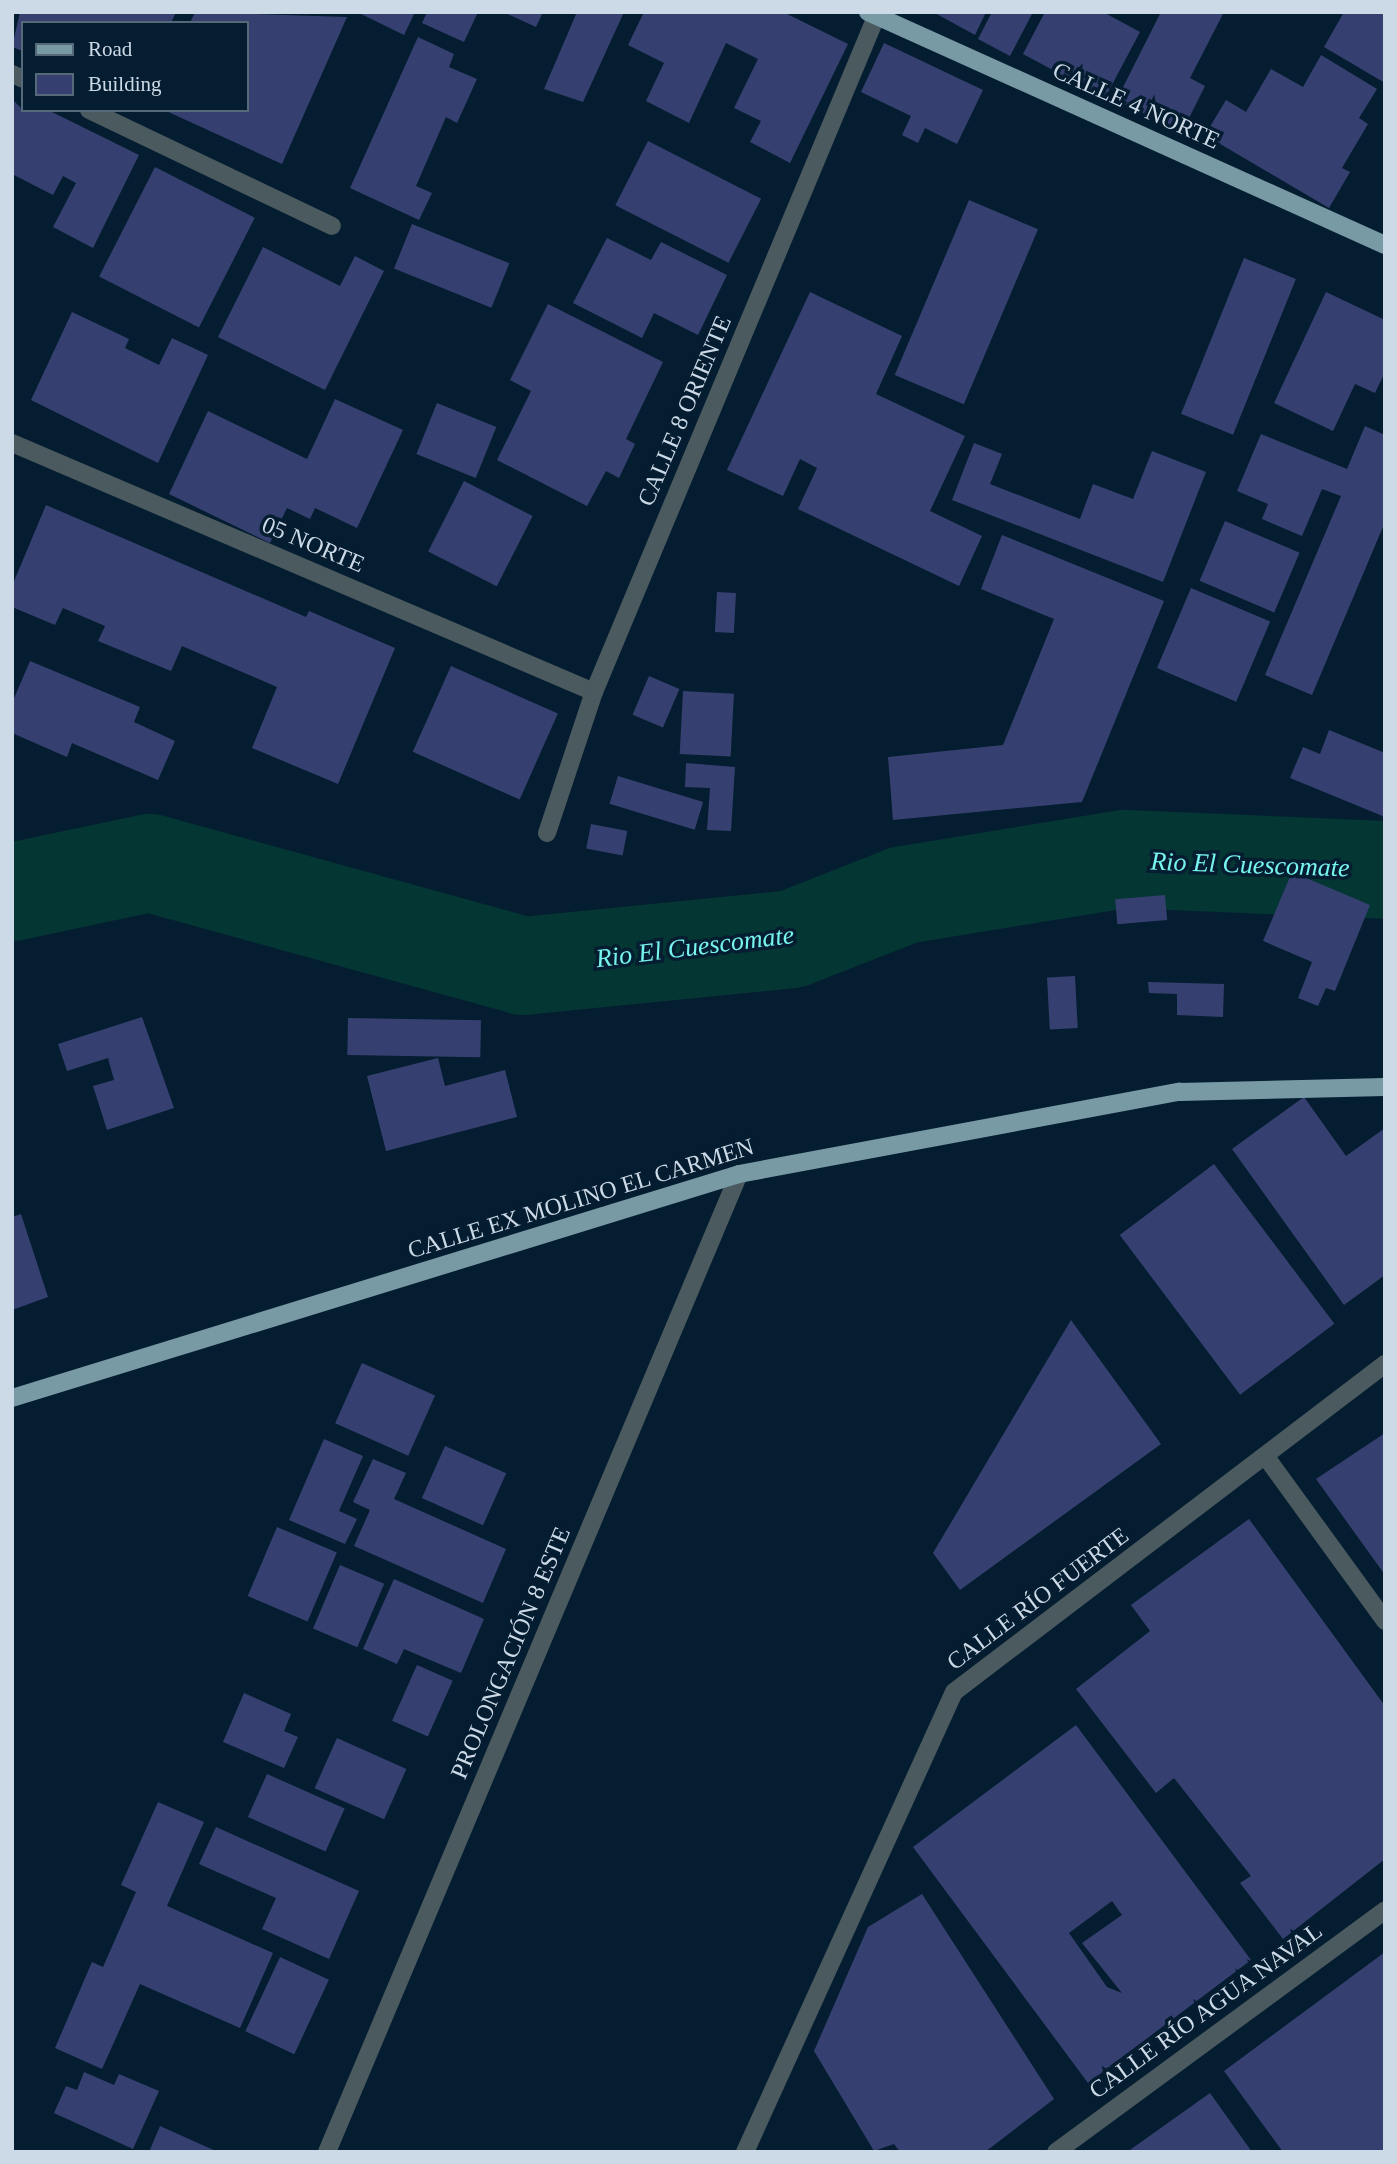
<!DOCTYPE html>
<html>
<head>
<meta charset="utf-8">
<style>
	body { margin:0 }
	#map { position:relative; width:1397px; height:2164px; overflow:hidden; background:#051d30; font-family:"Times New Roman",serif }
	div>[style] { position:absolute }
	.river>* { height:98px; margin:-49px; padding:0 49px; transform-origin:49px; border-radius:49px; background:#043634 }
	.building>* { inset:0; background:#364070; transform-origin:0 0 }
	.minor>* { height:18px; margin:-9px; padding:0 9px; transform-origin:9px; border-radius:9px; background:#4a5a5f }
	.major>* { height:18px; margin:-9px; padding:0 9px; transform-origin:9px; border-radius:9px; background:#789aa5 }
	span { translate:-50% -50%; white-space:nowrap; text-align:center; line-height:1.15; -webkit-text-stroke:7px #051d30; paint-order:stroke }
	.street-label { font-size:24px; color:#ccdae7 }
	.water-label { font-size:26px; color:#76f4ee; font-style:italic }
	.frame { position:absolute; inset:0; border:14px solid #ccdae7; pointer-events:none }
	.legend { position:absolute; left:21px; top:21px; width:228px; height:91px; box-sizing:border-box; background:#051d30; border:2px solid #556979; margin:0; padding:9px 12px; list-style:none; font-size:21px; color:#ccdae7 }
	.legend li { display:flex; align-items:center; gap:14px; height:35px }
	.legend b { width:35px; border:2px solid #556979 }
</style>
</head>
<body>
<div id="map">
	<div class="river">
		<div style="left:12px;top:892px;width:141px;rotate:-11.9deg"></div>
		<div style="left:150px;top:863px;width:387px;rotate:15.4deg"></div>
		<div style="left:523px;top:966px;width:270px;rotate:-5.7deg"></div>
		<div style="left:792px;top:939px;width:120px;rotate:-21.4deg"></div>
		<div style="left:904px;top:895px;width:224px;rotate:-9.3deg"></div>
		<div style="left:1125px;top:859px;width:260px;rotate:2.4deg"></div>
	</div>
	<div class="building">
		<div style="clip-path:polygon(20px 12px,176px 12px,171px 23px,23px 23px,23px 51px,12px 47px)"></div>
		<div style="clip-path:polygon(195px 12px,347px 17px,282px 164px,164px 110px,247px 110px,247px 23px,190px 23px)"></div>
		<div style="clip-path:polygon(357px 12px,415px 12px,404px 35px)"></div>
		<div style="clip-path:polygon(427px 12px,478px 12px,464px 42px,422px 23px)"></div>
		<div style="clip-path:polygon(503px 12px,543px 12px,536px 27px)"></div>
		<div style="clip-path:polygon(577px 12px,624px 12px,583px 102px,544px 89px)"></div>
		<div style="clip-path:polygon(644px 12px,783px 12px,848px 44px,790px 163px,750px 142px,761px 121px,734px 108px,758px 59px,726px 43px,689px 123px,646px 101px,664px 63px,628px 45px)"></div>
		<div style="clip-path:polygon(933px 12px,986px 12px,975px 35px)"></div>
		<div style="clip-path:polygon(992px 12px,1033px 12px,1010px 56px,978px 39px)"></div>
		<div style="clip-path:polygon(1045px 12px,1103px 12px,1140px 32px,1105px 98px,1023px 54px)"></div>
		<div style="clip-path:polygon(1161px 12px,1224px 12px,1190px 78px,1205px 86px,1181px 134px,1116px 101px)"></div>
		<div style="clip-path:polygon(1344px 12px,1385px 12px,1385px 83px,1324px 47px)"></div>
		<div style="clip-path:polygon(418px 37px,454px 54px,449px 67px,477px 79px,457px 123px,446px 117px,416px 186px,432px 193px,419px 220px,350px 188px)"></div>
		<div style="clip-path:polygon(884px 43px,983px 90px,957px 144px,925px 128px,918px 143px,902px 135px,911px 116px,861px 92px)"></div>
		<div style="clip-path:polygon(1321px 55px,1377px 89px,1359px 118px,1368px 124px,1342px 168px,1350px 172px,1329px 208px,1205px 135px,1226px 100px,1246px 112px,1271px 69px,1303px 87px)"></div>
		<div style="clip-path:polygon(12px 99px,23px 110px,48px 110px,139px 155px,93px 248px,53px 227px,76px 183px,63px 176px,53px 195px,12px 174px)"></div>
		<div style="left:648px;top:141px;width:127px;height:72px;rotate:27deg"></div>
		<div style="left:155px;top:167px;width:112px;height:123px;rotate:27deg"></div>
		<div style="left:969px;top:200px;width:75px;height:190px;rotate:23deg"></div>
		<div style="left:412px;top:224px;width:105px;height:48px;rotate:22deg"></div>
		<div style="clip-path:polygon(607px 238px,651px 260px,661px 242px,727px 275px,698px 335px,654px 313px,642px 338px,573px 303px)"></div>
		<div style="clip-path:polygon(263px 247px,340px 286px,355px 256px,384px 271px,325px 390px,218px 337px)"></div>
		<div style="left:1244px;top:258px;width:56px;height:168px;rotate:22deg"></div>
		<div style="clip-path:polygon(810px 292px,902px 336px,876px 394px,965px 436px,930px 511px,982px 536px,959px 586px,798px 509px,817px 468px,800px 459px,783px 496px,727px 470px)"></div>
		<div style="clip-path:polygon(1326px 292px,1385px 320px,1385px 372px,1375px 393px,1355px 384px,1333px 431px,1274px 403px)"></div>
		<div style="clip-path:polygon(548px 304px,663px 362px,626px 439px,635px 444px,619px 478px,606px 471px,587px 506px,497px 460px,531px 391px,510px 380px)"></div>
		<div style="clip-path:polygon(72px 312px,129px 339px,125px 348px,159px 365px,172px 338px,208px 355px,158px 463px,31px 400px)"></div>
		<div style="clip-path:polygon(335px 399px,403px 430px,357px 528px,315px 508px,310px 519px,287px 508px,270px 543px,169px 494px,208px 411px,307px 459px)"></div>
		<div style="left:437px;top:403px;width:64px;height:55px;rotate:22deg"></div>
		<div style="clip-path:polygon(1365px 426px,1385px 435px,1385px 522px,1312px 695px,1265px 675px,1341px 496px,1322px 489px,1302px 536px,1262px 519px,1268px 504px,1237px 491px,1261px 434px,1347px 469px)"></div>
		<div style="clip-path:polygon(974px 443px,1002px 454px,990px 484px,1080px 519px,1093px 484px,1133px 499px,1152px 451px,1206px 472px,1163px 582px,952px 500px)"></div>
		<div style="left:464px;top:481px;width:77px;height:79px;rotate:27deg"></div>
		<div style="clip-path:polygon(46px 505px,306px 617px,309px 611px,395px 648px,338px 784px,252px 748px,277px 687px,182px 646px,171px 671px,98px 641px,105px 626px,63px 608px,55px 625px,12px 607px,12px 586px)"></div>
		<div style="left:1225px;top:521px;width:81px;height:65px;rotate:23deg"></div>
		<div style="clip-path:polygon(1002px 535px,1164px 601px,1082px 802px,893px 820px,888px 757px,1003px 745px,1054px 619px,981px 589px)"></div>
		<div style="left:1191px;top:588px;width:86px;height:87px;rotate:23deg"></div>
		<div style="left:717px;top:592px;width:19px;height:40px;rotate:3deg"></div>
		<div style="clip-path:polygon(30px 661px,140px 707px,134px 722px,175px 741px,158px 780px,72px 743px,67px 757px,12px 733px,12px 703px)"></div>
		<div style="left:451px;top:666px;width:117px;height:94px;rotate:24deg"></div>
		<div style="left:649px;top:676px;width:33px;height:42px;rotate:23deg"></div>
		<div style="left:683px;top:691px;width:51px;height:63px;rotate:3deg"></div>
		<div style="clip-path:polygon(1329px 730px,1385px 753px,1385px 817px,1290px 778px,1303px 747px,1320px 754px)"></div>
		<div style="clip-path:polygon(686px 763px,735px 767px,731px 831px,707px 830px,710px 788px,685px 787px)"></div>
		<div style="left:618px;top:776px;width:89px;height:29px;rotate:17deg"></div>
		<div style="left:591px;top:824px;width:37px;height:25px;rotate:11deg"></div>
		<div style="clip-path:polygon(1292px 872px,1370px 905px,1335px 991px,1326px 988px,1318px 1006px,1298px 998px,1312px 962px,1263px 941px)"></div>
		<div style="left:1165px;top:895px;width:25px;height:50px;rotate:85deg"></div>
		<div style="left:1075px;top:976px;width:52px;height:28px;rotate:87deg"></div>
		<div style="clip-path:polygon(1148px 982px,1224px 984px,1223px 1017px,1177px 1015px,1177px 994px,1149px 993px)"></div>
		<div style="clip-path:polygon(142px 1017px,174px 1108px,107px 1130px,93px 1086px,114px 1080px,108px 1058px,67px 1071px,58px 1044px)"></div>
		<div style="left:348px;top:1018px;width:133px;height:37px;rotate:1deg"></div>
		<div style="clip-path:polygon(438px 1058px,445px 1086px,505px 1070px,517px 1117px,386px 1151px,367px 1076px)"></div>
		<div style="clip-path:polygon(1304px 1097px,1346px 1156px,1385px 1128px,1385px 1275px,1344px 1305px,1232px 1149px)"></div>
		<div style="left:1214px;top:1164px;width:200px;height:118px;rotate:53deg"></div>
		<div style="clip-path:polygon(21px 1214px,48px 1297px,12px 1310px,12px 1217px)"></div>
		<div style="clip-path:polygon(1071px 1320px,1161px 1444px,960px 1590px,933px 1553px)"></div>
		<div style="left:362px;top:1363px;width:80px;height:66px;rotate:24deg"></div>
		<div style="clip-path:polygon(1385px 1433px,1385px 1575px,1316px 1479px)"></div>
		<div style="clip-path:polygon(324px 1439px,363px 1456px,339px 1511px,357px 1519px,345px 1544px,289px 1520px)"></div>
		<div style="left:445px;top:1446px;width:67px;height:57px;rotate:24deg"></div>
		<div style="clip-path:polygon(373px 1459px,406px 1473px,394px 1499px,506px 1549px,483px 1603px,354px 1546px,370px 1510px,353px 1502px)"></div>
		<div style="clip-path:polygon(1249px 1519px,1385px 1706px,1385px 1859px,1283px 1939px,1240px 1883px,1251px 1876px,1174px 1778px,1156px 1793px,1076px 1689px,1150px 1631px,1131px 1605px)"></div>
		<div style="left:277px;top:1527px;width:65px;height:75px;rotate:23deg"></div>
		<div style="left:340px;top:1565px;width:48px;height:69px;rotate:23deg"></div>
		<div style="clip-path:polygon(394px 1579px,484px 1619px,461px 1673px,404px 1649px,397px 1664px,363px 1649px)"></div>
		<div style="left:417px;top:1665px;width:39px;height:61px;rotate:24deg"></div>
		<div style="clip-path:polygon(244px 1693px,291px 1714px,284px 1731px,298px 1737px,284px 1768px,223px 1742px)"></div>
		<div style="clip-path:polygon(evenodd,1076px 1725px,1251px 1960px,1088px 2083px,913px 1847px,1076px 1725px,1112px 1901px,1122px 1915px,1082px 1943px,1122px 1993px,1107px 1987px,1069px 1933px,1112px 1901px)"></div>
		<div style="left:337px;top:1738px;width:76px;height:55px;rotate:24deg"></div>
		<div style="left:267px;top:1774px;width:85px;height:47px;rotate:24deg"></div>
		<div style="clip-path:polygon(158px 1802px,204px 1822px,167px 1906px,273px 1953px,240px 2028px,140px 1984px,102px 2069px,55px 2048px,92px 1962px,103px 1967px,136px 1892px,121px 1885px)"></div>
		<div style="clip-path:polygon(216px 1827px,359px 1891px,329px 1959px,262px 1929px,276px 1898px,199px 1864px)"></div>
		<div style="clip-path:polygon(922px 1894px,1054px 2099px,985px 2152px,900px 2152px,894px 2144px,874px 2151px,814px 2051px,868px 1927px)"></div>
		<div style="clip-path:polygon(1385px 1952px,1385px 2152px,1283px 2152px,1224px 2071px)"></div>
		<div style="left:280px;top:1957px;width:54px;height:82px;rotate:25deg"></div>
		<div style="clip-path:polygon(84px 2072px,114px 2085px,119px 2074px,159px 2091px,133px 2149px,54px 2113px,66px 2086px,77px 2090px)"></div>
		<div style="clip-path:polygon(1210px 2093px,1252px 2152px,1127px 2152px)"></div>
		<div style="clip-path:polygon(160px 2126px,218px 2152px,149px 2152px)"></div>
	</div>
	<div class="minor">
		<div style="left:12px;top:74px;width:12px;rotate:24deg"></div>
		<div style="left:89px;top:110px;width:269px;rotate:25.5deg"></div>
		<div style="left:12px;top:443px;width:633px;rotate:23.16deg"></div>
		<div style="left:547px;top:833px;width:149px;rotate:-71.6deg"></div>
		<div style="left:594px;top:692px;width:737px;rotate:-67.33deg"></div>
		<div style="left:1266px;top:1457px;width:203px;rotate:54deg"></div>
		<div style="left:327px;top:2152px;width:1061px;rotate:-67.16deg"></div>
		<div style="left:745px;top:2152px;width:505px;rotate:-65.57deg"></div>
		<div style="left:954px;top:1692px;width:542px;rotate:-37.27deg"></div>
		<div style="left:1056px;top:2152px;width:408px;rotate:-36.3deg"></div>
	</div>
	<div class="major">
		<div style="left:868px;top:12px;width:567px;rotate:24.26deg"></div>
		<div style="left:12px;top:1398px;width:761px;rotate:-17.12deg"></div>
		<div style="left:739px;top:1174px;width:448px;rotate:-10.6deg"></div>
		<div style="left:1179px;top:1092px;width:206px;rotate:-1.4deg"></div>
	</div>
	<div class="street-label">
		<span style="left:1136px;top:106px;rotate:24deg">CALLE 4 NORTE</span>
		<span style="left:685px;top:411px;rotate:-67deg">CALLE 8 ORIENTE</span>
		<span style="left:313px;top:545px;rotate:23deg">05 NORTE</span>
		<span style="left:581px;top:1199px;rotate:-17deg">CALLE EX MOLINO EL CARMEN</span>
		<span style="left:1038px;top:1599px;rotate:-37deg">CALLE RÍO FUERTE</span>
		<span style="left:511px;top:1653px;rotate:-67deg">PROLONGACIÓN 8 ESTE</span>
		<span style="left:1206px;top:2011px;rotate:-36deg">CALLE RÍO AGUA NAVAL</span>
	</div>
	<div class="water-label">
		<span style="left:1250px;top:865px;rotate:2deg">Rio El Cuescomate</span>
		<span style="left:695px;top:947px;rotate:-7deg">Rio El Cuescomate</span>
	</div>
	<div class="frame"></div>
	<ul class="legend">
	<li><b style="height:9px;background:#789aa5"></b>Road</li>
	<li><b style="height:19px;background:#364070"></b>Building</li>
	</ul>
</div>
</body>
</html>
